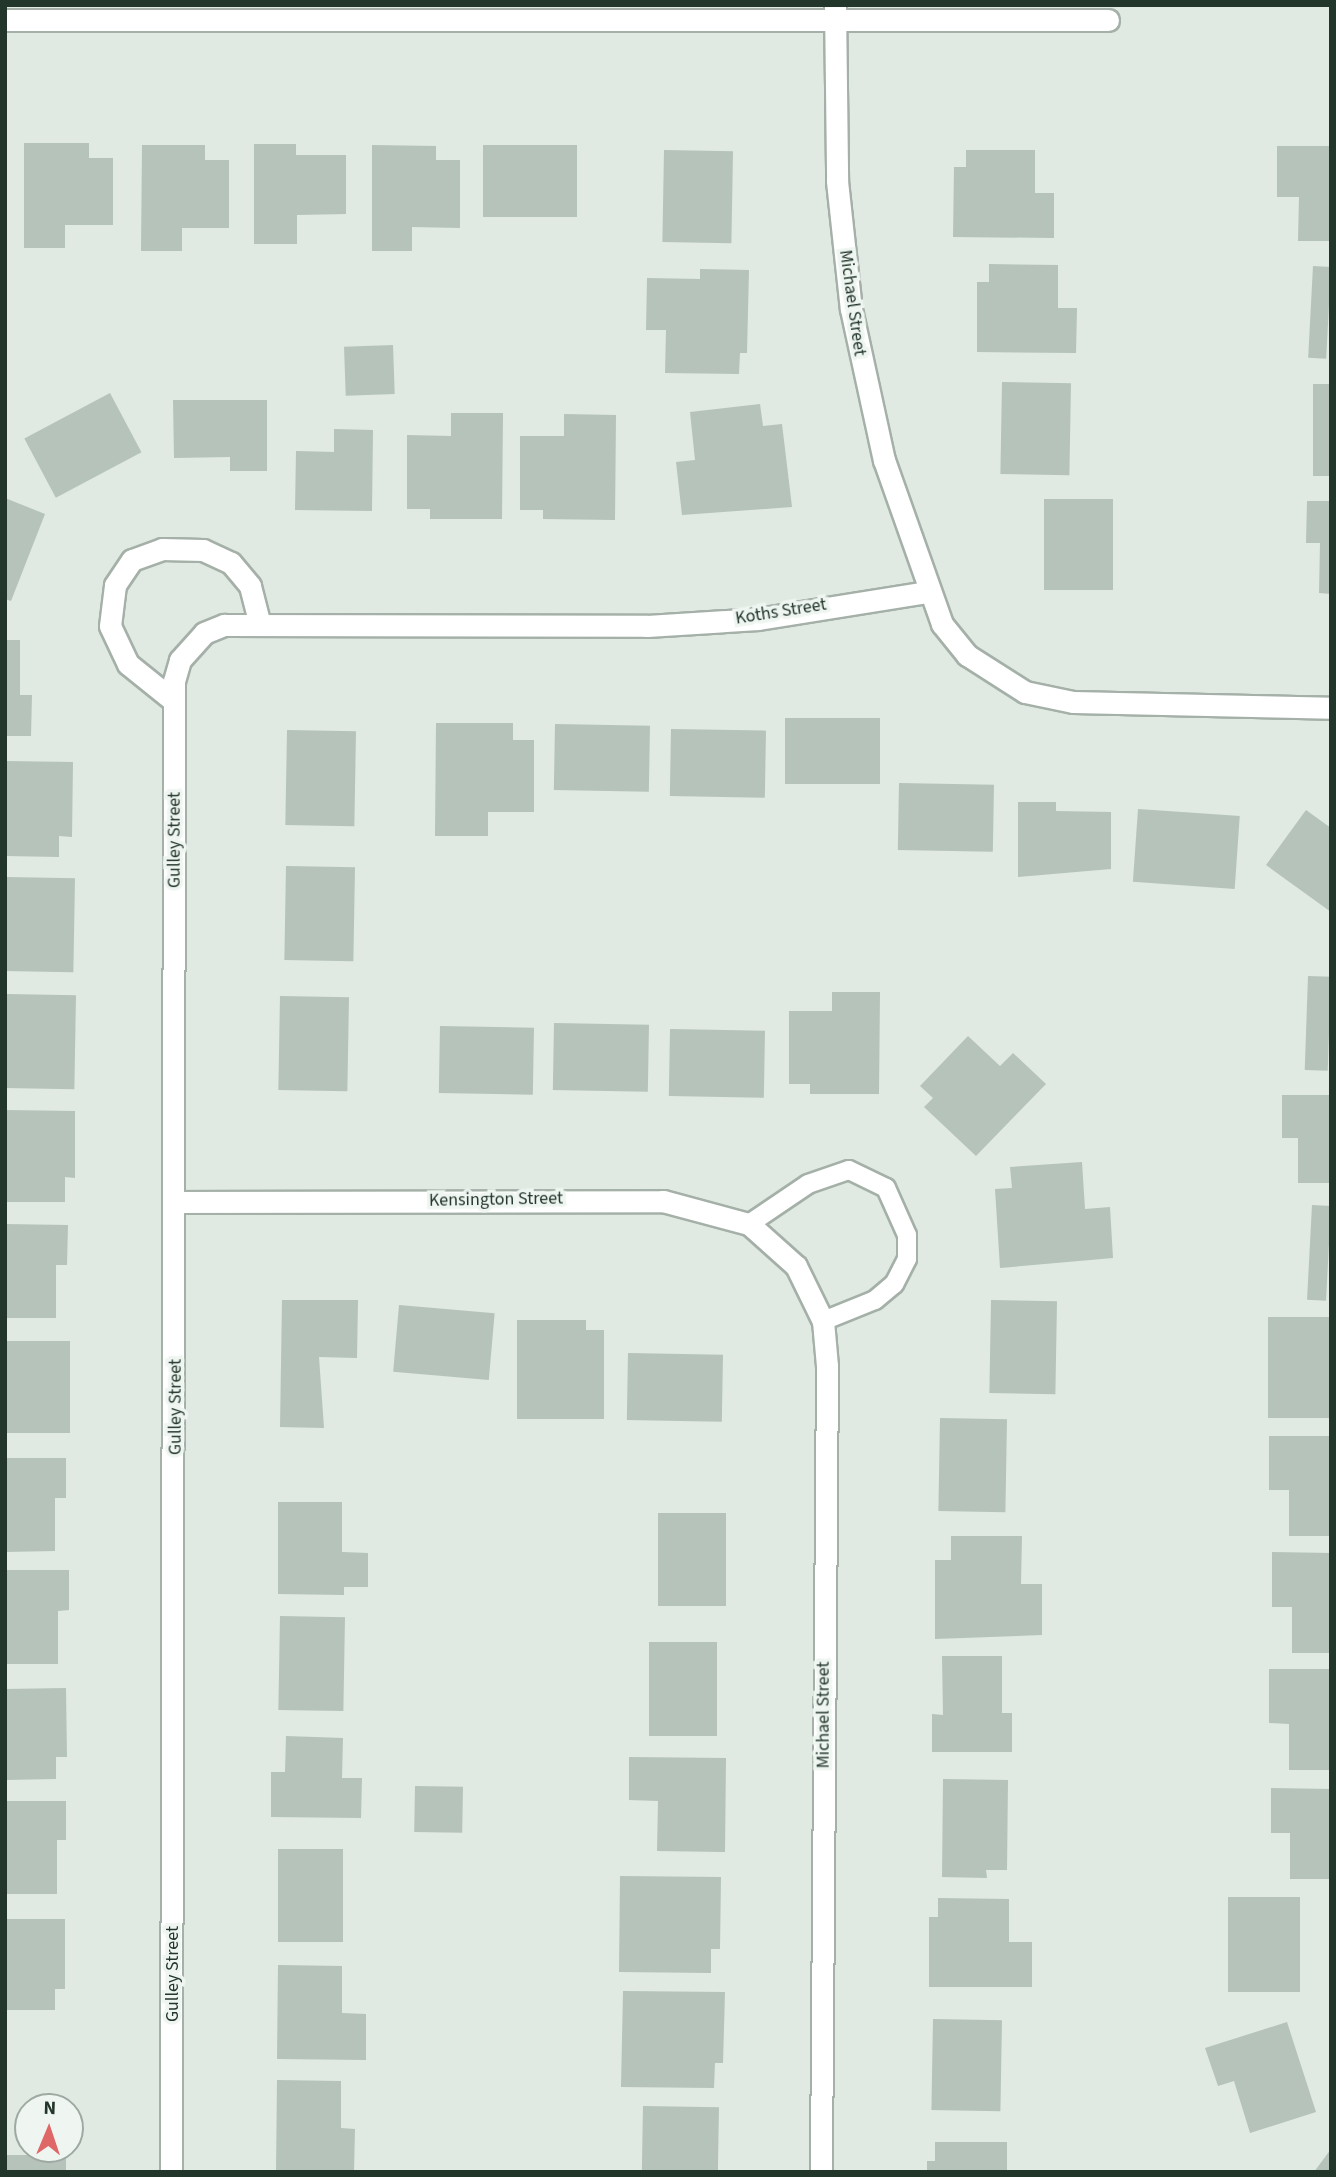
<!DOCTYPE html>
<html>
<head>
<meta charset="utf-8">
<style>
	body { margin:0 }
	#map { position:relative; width:1336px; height:2177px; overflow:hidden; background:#e0e9e2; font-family:"Source Sans 3",sans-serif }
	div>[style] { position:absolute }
	.building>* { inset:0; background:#b5c3bb; transform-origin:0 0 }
	.roads { filter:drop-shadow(2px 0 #a4b0a8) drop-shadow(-2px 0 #a4b0a8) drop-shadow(0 2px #a4b0a8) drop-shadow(0 -2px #a4b0a8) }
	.lane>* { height:18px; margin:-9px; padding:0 9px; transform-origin:9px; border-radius:9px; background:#fff }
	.street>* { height:21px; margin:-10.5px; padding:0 10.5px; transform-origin:10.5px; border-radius:10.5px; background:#fff }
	span { translate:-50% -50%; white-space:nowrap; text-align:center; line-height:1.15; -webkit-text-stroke:7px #eff6f1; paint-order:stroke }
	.street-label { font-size:18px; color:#23362c }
	.frame { position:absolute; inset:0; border:7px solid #23362c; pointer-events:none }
	.north { position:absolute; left:14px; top:2093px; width:70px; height:70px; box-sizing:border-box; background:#eff6f1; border:2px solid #9da9a2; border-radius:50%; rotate:2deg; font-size:19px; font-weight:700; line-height:28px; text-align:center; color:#23362c }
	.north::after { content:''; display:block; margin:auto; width:24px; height:32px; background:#df6767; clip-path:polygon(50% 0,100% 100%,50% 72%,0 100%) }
</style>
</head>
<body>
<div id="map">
	<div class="building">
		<div style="clip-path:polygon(24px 143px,89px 143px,89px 158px,113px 158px,113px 225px,65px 225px,65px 248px,24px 248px)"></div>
		<div style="clip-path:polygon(254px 144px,296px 144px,296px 155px,346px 155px,346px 214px,297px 215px,297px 244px,254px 244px)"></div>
		<div style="clip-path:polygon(142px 145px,205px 145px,205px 160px,229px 160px,229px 228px,182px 228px,182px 251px,141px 251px)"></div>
		<div style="clip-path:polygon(372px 145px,436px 146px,436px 160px,460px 160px,460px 228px,412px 227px,412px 251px,372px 251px)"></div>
		<div style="left:483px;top:145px;width:94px;height:72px"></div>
		<div style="clip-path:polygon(1277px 146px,1331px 146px,1331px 241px,1298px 241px,1299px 197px,1277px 197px)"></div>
		<div style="left:664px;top:150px;width:69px;height:92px;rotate:1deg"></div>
		<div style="clip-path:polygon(966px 150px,1035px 150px,1035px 193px,1054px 193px,1054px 238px,953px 237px,954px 167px,966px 167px)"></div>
		<div style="clip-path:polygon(989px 264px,1058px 265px,1058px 308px,1077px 308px,1076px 353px,977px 352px,977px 282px,989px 282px)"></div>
		<div style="left:1313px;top:266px;width:18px;height:92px;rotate:3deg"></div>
		<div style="clip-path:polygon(700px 269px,749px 270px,747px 353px,740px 353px,739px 374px,665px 373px,666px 330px,646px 330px,647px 278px,700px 279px)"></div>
		<div style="left:393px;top:345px;width:49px;height:49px;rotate:88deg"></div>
		<div style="left:1002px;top:382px;width:69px;height:92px;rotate:1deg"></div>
		<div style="left:1313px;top:384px;width:18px;height:92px"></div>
		<div style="left:110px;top:393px;width:67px;height:97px;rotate:62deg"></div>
		<div style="clip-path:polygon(173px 400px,267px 400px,267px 471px,230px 471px,230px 457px,174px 458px)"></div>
		<div style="clip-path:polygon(760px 404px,763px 426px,782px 424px,792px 507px,682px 515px,676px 462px,695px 460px,690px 412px)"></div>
		<div style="clip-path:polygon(451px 413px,503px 413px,502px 519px,430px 519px,430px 509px,407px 509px,407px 435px,451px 436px)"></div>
		<div style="clip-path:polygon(564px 414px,616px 415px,615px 520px,543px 519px,543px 510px,520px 510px,520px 436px,564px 436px)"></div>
		<div style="clip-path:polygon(334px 429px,373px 430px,372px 511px,295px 510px,296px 451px,334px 452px)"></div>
		<div style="clip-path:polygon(5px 498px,45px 514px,11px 601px,5px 599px)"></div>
		<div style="left:1044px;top:499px;width:69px;height:91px"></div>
		<div style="clip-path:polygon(1307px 501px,1331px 501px,1331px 594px,1319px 593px,1320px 543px,1306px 543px)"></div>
		<div style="clip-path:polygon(5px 640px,20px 640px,20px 695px,32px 695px,31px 736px,5px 736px)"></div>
		<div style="left:785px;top:718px;width:95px;height:66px"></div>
		<div style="clip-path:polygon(436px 723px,513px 723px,513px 740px,534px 740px,534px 812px,488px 812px,488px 836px,435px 836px)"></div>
		<div style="left:555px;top:724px;width:95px;height:66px;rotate:1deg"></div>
		<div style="left:671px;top:729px;width:95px;height:67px;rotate:1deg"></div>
		<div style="left:287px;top:730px;width:69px;height:95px;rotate:1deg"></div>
		<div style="clip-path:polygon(5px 761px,73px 762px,72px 837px,59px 836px,59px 857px,5px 856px)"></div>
		<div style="left:899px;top:783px;width:95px;height:67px;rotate:1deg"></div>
		<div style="clip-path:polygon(1018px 802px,1056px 802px,1056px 811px,1111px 812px,1111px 869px,1018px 877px)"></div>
		<div style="left:1138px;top:809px;width:102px;height:73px;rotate:4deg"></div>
		<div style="clip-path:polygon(1306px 810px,1331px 828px,1331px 912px,1266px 865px)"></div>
		<div style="left:286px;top:866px;width:69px;height:94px;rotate:1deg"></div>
		<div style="left:6px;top:877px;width:69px;height:94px;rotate:1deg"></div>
		<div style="left:1308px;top:976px;width:23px;height:94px;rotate:2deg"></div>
		<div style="clip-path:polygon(832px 992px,880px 992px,879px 1094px,810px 1094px,810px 1084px,789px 1084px,789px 1011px,832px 1011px)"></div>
		<div style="left:7px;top:994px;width:69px;height:94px;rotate:1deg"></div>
		<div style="left:280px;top:996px;width:69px;height:94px;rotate:1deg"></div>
		<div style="left:554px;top:1023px;width:95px;height:67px;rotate:1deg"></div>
		<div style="left:440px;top:1026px;width:94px;height:67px;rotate:1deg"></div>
		<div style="left:670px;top:1029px;width:95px;height:67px;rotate:1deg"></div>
		<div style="clip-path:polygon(968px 1036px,1000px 1066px,1013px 1053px,1046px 1084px,976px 1156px,924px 1107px,933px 1098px,920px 1086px)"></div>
		<div style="clip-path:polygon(1282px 1095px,1331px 1095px,1331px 1183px,1298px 1183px,1298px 1138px,1282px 1138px)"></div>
		<div style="clip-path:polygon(5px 1110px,75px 1111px,75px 1178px,65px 1177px,65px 1202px,5px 1202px)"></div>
		<div style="clip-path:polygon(1082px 1162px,1085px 1209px,1110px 1207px,1113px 1258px,1000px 1268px,995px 1189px,1012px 1188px,1010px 1167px)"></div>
		<div style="left:1312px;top:1205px;width:19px;height:95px;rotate:3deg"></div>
		<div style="clip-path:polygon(5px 1224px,68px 1225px,67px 1265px,56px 1265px,56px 1318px,5px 1318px)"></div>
		<div style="clip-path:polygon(282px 1300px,358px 1300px,357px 1358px,319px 1357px,324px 1428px,280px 1427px)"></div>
		<div style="left:991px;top:1300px;width:66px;height:93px;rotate:1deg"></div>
		<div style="left:399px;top:1305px;width:96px;height:67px;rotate:5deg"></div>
		<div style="left:1268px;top:1317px;width:63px;height:101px"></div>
		<div style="clip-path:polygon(517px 1320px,586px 1320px,586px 1330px,604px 1330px,604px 1419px,517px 1419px)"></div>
		<div style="left:5px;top:1341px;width:65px;height:92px"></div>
		<div style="left:628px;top:1353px;width:95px;height:67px;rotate:1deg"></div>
		<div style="left:940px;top:1418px;width:67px;height:93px;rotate:1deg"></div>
		<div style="clip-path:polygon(1269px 1436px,1331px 1436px,1331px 1536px,1289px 1536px,1289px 1490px,1269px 1490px)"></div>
		<div style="clip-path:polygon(5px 1458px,66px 1458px,66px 1498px,55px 1498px,55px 1551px,5px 1552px)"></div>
		<div style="clip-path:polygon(278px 1502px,342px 1502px,342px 1552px,368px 1553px,368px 1587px,344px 1587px,344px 1595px,278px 1594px)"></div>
		<div style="left:658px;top:1513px;width:68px;height:93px"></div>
		<div style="clip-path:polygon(951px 1536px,1022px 1536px,1021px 1584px,1042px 1584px,1042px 1635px,935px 1639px,935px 1560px,951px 1560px)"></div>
		<div style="clip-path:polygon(1272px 1552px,1331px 1553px,1331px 1653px,1292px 1653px,1292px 1607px,1272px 1607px)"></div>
		<div style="clip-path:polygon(5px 1570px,69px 1570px,69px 1610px,58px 1611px,58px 1664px,5px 1664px)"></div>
		<div style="left:280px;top:1616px;width:65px;height:94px;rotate:1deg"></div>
		<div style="left:649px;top:1642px;width:68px;height:94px"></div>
		<div style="clip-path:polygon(942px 1656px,1002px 1656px,1002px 1713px,1012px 1713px,1012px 1752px,932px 1752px,932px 1714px,943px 1715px)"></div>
		<div style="clip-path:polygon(1269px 1669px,1331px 1669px,1331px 1770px,1289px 1770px,1289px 1724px,1269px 1723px)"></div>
		<div style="clip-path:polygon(66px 1688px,67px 1757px,56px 1757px,56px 1779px,5px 1780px,5px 1689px)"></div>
		<div style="clip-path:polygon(286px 1736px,343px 1738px,342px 1778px,362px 1778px,361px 1818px,271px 1817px,271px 1772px,285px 1772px)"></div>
		<div style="clip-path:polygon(629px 1757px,726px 1758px,725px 1852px,657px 1851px,658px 1801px,629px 1800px)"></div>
		<div style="clip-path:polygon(943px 1779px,1008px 1780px,1007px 1870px,986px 1870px,987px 1878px,942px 1877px)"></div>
		<div style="left:415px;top:1786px;width:48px;height:46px;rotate:1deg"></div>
		<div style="clip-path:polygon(1271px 1788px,1331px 1789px,1331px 1879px,1290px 1879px,1290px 1833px,1271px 1833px)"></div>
		<div style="clip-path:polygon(5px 1801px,66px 1801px,66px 1840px,57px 1840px,57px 1894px,5px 1894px)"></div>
		<div style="left:278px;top:1849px;width:65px;height:93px"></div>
		<div style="clip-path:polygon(620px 1876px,721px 1877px,720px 1949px,711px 1949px,711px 1973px,619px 1972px)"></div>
		<div style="left:1228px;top:1897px;width:72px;height:95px"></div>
		<div style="clip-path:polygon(938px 1898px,1009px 1899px,1009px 1942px,1032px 1942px,1032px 1987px,929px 1987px,929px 1917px,938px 1917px)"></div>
		<div style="clip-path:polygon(5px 1919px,65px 1919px,65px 1989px,55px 1989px,55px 2010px,5px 2010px)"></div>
		<div style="clip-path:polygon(278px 1965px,342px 1966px,342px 2013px,366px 2014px,366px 2060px,277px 2059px)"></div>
		<div style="clip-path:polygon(623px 1991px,725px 1992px,723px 2063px,715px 2063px,714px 2088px,621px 2087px)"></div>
		<div style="left:933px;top:2019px;width:69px;height:91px;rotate:1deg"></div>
		<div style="clip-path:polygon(1287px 2022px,1316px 2112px,1250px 2133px,1234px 2081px,1218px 2086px,1205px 2048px)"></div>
		<div style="clip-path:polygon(277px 2080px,341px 2081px,341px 2128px,355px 2129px,354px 2172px,276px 2172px)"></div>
		<div style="left:643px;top:2106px;width:76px;height:66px;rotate:1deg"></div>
		<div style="clip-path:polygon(935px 2142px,1007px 2142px,1007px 2172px,927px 2172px,927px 2161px,935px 2161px)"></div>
		<div style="clip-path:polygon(1331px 2149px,1331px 2172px,1314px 2172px)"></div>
		<div style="left:5px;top:2155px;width:61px;height:17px"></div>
	</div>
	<div class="roads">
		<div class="lane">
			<div style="left:749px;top:1224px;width:71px;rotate:-34.1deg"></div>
			<div style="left:808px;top:1184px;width:43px;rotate:-18.9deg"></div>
			<div style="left:849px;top:1170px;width:41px;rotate:25.9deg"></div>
			<div style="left:886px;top:1188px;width:51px;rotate:65.9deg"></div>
			<div style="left:907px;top:1235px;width:24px;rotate:90deg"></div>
			<div style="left:907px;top:1259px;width:28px;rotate:117deg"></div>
			<div style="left:894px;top:1284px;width:25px;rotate:140deg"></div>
			<div style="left:875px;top:1300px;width:56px;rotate:158deg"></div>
		</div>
		<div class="street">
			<div style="left:835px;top:5px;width:176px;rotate:89.3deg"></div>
			<div style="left:837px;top:181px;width:129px;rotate:83.8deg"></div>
			<div style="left:851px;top:309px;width:155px;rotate:77.7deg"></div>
			<div style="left:884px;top:460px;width:174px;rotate:70.5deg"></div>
			<div style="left:942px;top:624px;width:40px;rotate:51deg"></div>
			<div style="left:967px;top:655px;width:69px;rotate:32.5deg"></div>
			<div style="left:1025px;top:692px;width:49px;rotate:11.8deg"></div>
			<div style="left:1073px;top:702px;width:258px;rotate:1.3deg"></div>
			<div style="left:5px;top:20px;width:1103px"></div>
			<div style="left:174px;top:701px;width:59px;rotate:-141.2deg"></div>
			<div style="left:128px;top:664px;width:42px;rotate:-115.3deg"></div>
			<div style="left:110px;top:626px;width:41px;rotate:-83deg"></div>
			<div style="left:115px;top:585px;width:30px;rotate:-56deg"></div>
			<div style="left:132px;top:560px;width:32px;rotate:-20deg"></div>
			<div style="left:162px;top:549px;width:41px;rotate:1.4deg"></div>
			<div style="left:203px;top:550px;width:31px;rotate:25deg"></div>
			<div style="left:231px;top:563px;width:30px;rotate:50deg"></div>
			<div style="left:250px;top:586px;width:40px;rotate:75.6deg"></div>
			<div style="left:177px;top:1202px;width:486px;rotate:-0.1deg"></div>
			<div style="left:663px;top:1201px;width:89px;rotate:15deg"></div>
			<div style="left:749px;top:1224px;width:63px;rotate:41.8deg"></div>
			<div style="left:796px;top:1266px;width:61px;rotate:63.9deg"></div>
			<div style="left:823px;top:1321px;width:45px;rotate:84.9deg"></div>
			<div style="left:827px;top:1366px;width:806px;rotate:90.43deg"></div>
			<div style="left:171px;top:2172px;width:1491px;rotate:-89.88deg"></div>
			<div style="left:174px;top:681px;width:22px;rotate:-74deg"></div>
			<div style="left:180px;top:660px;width:36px;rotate:-48deg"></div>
			<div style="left:204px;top:633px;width:22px;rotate:-22deg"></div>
			<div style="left:224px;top:625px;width:423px;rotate:0.1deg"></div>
			<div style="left:647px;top:626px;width:111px;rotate:-3.6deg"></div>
			<div style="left:758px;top:619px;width:171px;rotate:-9.1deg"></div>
		</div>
	</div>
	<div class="street-label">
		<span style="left:852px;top:303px;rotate:82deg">Michael Street</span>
		<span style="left:781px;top:612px;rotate:-9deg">Koths Street</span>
		<span style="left:175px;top:840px;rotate:-90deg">Gulley Street</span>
		<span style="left:496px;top:1200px;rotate:-1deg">Kensington Street</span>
		<span style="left:176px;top:1407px;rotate:-90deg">Gulley Street</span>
		<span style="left:824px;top:1715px;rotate:-90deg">Michael Street</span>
		<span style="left:173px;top:1974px;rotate:-90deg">Gulley Street</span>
	</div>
	<div class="frame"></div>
	<div class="north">N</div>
</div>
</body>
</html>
